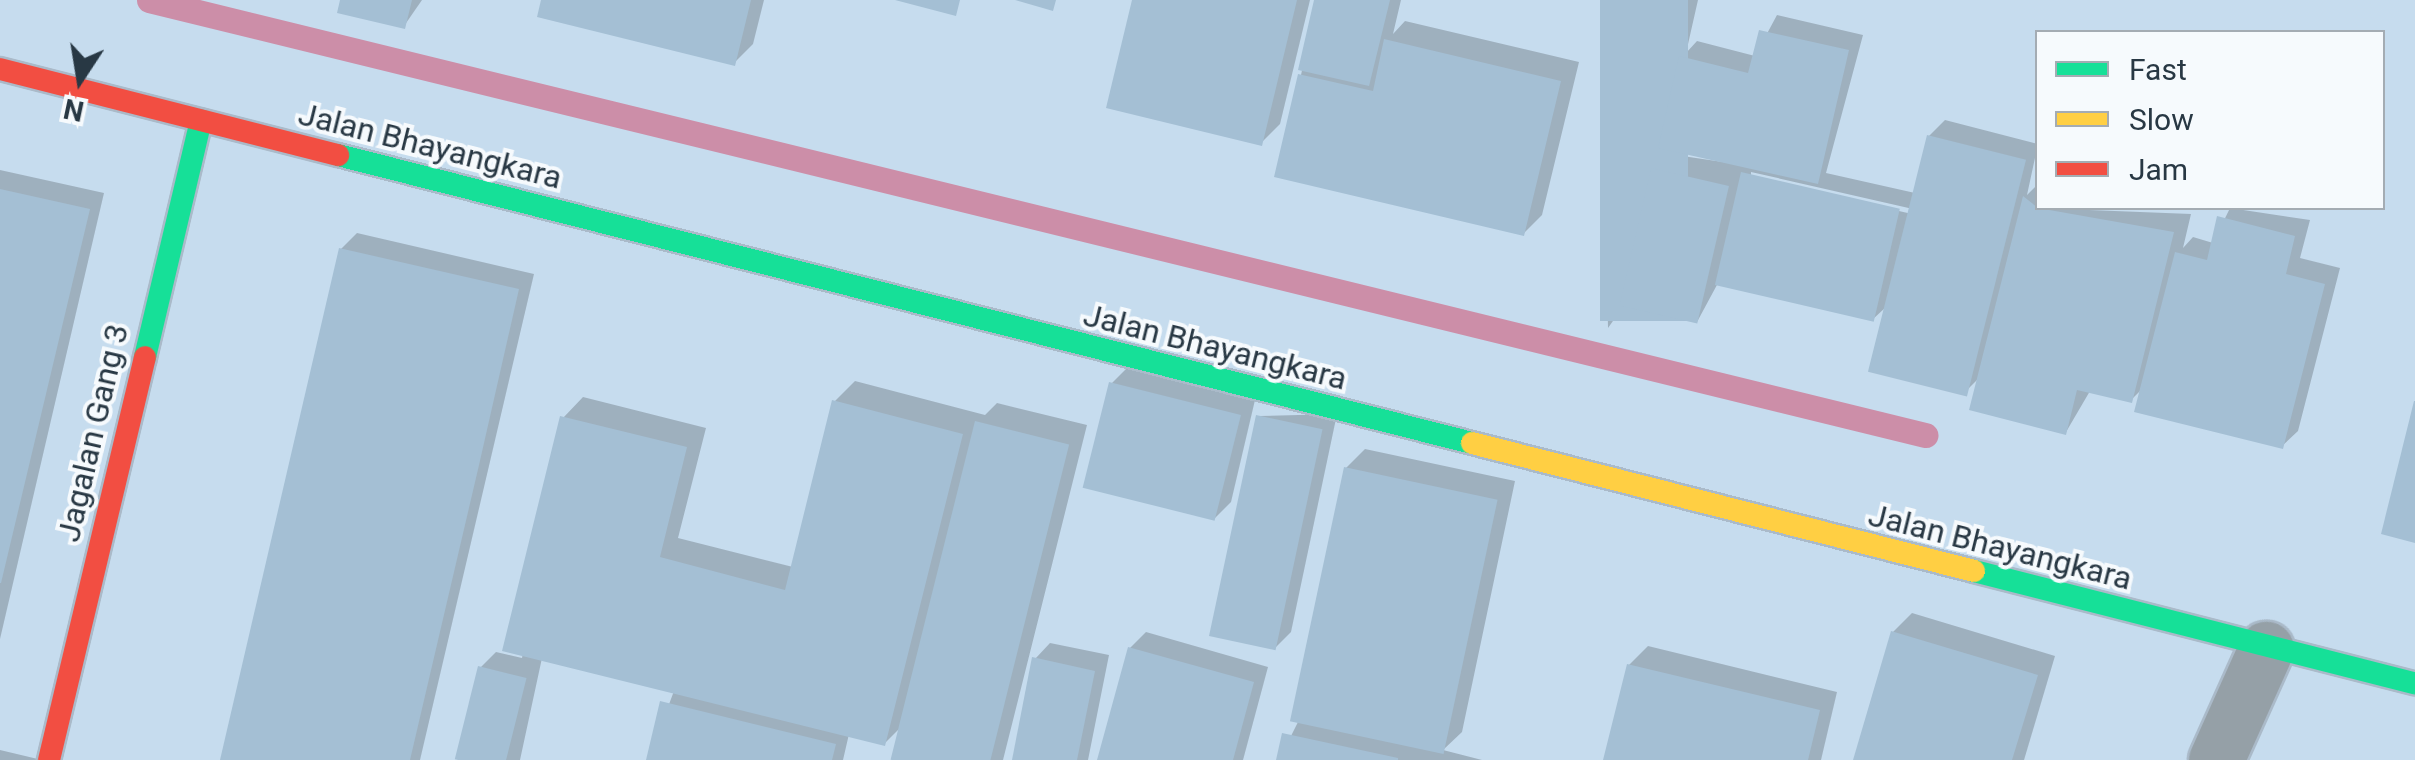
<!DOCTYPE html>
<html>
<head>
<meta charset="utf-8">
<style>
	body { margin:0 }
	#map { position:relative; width:2415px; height:760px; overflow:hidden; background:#c6dcee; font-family:Roboto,sans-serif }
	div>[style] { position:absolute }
	.shadow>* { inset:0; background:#0003 }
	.stream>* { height:25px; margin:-12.5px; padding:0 12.5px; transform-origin:12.5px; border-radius:12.5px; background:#cc8ea8 }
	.building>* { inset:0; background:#a4bfd4; transform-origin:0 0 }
	.roads { filter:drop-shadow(2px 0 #aabac9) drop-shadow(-2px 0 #aabac9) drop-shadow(0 2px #aabac9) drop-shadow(0 -2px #aabac9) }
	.street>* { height:55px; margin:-27.5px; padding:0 27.5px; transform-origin:27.5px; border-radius:27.5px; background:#95a0a7 }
	.fast>* { height:22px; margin:-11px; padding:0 11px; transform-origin:11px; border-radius:11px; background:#16e098 }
	.slow>* { height:22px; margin:-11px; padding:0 11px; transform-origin:11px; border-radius:11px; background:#ffcf43 }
	.jam>* { height:22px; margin:-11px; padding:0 11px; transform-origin:11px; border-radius:11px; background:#f24e42 }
	span { translate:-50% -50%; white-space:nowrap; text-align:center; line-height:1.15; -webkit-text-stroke:8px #f6fafd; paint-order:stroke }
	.street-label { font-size:32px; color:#283844 }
	.legend { position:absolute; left:2035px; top:30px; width:350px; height:180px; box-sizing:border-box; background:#f6fafd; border:2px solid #a4acb3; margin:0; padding:12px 18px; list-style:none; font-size:30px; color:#283844 }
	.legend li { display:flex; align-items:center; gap:20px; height:50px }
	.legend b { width:50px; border:2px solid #a4acb3 }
	.north { position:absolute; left:30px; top:30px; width:100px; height:100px; -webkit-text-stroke:8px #f6fafd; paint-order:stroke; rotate:192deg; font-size:28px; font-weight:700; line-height:40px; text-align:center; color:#283844 }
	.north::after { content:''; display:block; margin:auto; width:35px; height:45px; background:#283844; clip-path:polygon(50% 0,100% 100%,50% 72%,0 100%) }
</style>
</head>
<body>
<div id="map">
	<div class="shadow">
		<div style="clip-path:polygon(343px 0,422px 0,404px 26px)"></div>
		<div style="clip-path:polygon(543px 0,764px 0,753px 44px,734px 63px)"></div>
		<div style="clip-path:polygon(1134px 0,1310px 0,1280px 124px,1261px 143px)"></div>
		<div style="clip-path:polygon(1317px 0,1401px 0,1393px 34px,1405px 21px,1579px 62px,1542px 215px,1523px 234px,1301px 75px)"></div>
		<div style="clip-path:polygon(evenodd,1602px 0,1698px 0,1686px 53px,1697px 41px,1755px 56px,1777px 15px,1863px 35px,1826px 173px,1915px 193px,1929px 136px,1945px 120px,2038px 144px,2027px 195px,2038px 184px,2038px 208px,2191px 214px,2183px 248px,2193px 237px,2213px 243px,2230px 208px,2310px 220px,2300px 258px,2340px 268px,2298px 431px,2282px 446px,2142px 389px,2131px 400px,2090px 391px,2066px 432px,1980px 377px,1964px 393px,1886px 307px,1872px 320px,1718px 283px,1697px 322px,1625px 304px,1608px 328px,1602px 0,1663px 146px,1750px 166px,1669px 154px,1659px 164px,1663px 146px,1602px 0,1751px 172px,1913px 209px,1912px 214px,1751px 177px,1751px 172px)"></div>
		<div style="clip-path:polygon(0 170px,104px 193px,0 639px)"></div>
		<div style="clip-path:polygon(357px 233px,534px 274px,420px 760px,222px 760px,341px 249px)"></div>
		<div style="clip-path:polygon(1127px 368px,1255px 400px,1231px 502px,1215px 518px,1111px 384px)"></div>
		<div style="clip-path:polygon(855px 381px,985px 415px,997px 403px,1087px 425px,1003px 760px,895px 760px,903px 725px,885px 743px,849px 734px,843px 760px,648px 760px,674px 691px,542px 658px,520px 760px,459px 760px,480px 668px,496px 652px,522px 658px,563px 418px,583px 397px,706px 428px,678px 538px,793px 567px,835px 401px)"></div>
		<div style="clip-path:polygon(1337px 414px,1291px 632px,1275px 648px,1259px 416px)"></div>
		<div style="clip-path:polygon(1365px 449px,1515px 481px,1462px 732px,1443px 750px,1482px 760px,1279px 760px,1299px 720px,1346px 468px)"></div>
		<div style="clip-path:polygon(1912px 613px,2055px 656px,2024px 760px,1856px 760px,1893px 632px)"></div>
		<div style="clip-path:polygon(1146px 632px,1268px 667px,1243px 760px,1100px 760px,1130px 648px)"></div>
		<div style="clip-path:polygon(1050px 643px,1109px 655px,1088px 760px,1015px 760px,1035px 659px)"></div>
		<div style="clip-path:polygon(1648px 646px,1837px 692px,1821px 760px,1606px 760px,1629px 665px)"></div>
		<div style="clip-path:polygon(0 750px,42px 760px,0 760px)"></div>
	</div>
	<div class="stream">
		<div style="left:149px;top:0;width:1829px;rotate:13.76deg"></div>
	</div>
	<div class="building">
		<div style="clip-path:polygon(340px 0,412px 0,405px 29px,337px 13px)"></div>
		<div style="clip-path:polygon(541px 0,751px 0,735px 66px,537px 17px)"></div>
		<div style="clip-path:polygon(895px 0,960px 0,956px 16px)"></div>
		<div style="clip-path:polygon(1015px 0,1056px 0,1053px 11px)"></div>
		<div style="clip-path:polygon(1132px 0,1297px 0,1262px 146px,1106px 108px)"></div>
		<div style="clip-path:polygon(1314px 0,1390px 0,1369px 86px,1298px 70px)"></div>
		<div style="left:1600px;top:0;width:88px;height:321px"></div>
		<div style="clip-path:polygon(1759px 30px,1849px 50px,1818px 184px,1658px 148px,1679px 56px,1748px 73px)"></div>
		<div style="clip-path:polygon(1384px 39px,1561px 81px,1524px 236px,1274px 177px,1298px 74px,1373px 91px)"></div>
		<div style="left:1927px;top:135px;width:102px;height:244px;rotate:14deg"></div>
		<div style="left:1651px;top:168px;width:80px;height:141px;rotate:13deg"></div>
		<div style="left:1741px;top:172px;width:163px;height:116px;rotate:13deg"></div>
		<div style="clip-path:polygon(0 189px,90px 209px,1px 583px,0 583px)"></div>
		<div style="clip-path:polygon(2023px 196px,2038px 208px,2174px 232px,2132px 403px,2077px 390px,2066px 435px,1969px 410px)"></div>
		<div style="clip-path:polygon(2217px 216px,2295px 236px,2286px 274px,2325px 284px,2283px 449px,2134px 412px,2175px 252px,2207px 260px)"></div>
		<div style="clip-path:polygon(339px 248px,519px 289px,479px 465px,410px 760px,220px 760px)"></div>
		<div style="left:1109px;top:382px;width:136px;height:109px;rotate:14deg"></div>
		<div style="clip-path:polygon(832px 400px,963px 434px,885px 746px,502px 651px,560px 416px,687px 447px,660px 557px,785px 590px)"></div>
		<div style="clip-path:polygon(2414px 401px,2415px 401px,2415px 543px,2381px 534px)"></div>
		<div style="left:1256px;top:415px;width:68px;height:226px;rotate:12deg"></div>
		<div style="left:975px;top:421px;width:97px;height:349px;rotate:14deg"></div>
		<div style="left:1344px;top:467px;width:157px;height:260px;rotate:12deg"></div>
		<div style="clip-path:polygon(1891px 631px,2038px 675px,2012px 760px,1853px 760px)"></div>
		<div style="clip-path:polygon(1128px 647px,1254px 682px,1233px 760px,1097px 760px)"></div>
		<div style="clip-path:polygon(1032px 657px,1095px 671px,1077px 760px,1012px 760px)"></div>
		<div style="clip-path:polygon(1627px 664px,1820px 710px,1808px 760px,1603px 760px)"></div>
		<div style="left:478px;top:666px;width:50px;height:96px;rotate:14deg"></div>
		<div style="clip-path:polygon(660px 701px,836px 744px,832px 760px,646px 760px)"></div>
		<div style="clip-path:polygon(1282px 733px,1398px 758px,1398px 760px,1276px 760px)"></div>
	</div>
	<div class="roads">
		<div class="street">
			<div style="left:2216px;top:760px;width:122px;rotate:-65.8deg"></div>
		</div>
		<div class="fast">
			<div style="left:338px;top:155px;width:1170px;rotate:14.25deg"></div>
			<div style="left:145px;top:357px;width:243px;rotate:-76.7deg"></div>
			<div style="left:1974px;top:571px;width:455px;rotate:14.3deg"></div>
		</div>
		<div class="slow">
			<div style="left:1472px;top:443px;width:518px;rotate:14.3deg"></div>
		</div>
		<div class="jam">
			<div style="left:0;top:69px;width:349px;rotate:14.3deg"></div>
			<div style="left:49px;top:760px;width:414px;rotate:-76.6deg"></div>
		</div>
	</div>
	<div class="street-label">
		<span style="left:430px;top:146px;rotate:14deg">Jalan Bhayangkara</span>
		<span style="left:1215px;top:347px;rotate:14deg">Jalan Bhayangkara</span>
		<span style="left:93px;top:433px;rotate:-77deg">Jagalan Gang 3</span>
		<span style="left:2000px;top:547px;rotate:14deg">Jalan Bhayangkara</span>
	</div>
	<ul class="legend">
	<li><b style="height:12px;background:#16e098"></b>Fast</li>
	<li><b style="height:12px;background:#ffcf43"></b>Slow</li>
	<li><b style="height:12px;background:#f24e42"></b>Jam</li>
	</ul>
	<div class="north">N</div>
</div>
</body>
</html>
